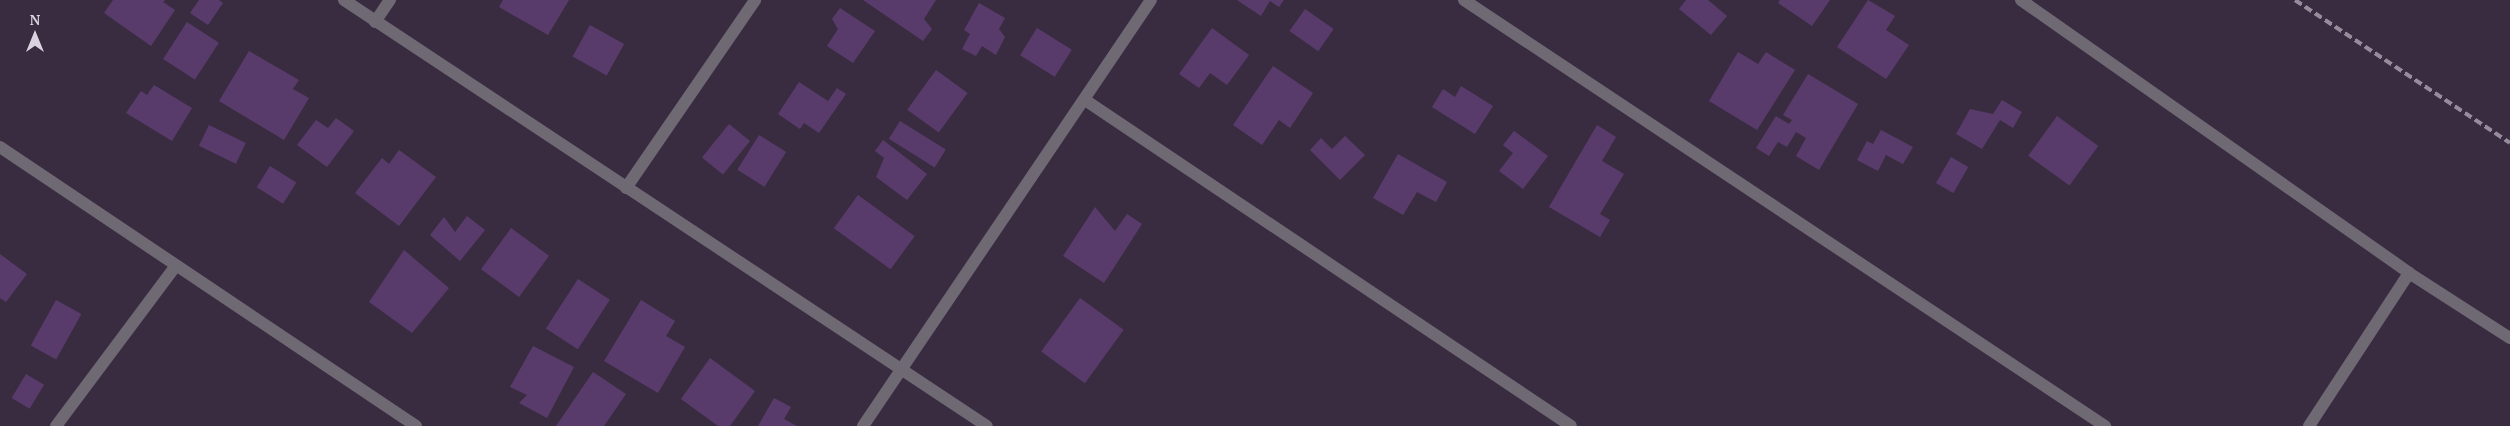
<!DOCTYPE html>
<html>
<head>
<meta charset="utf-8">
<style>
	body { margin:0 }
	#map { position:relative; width:2510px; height:426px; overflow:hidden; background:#392c41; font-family:"PT Serif",serif }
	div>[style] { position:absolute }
	.building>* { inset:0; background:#593b6b; transform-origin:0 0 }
	.minor>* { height:12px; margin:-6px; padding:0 6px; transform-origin:6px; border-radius:6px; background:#6f6974 }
	.rail>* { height:4px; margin-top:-2px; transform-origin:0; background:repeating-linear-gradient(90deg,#968c9c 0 8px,transparent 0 12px) }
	span { translate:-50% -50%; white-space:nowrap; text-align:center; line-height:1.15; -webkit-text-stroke:4px #392c41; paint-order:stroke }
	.north { position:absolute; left:10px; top:10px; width:50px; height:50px; -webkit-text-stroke:4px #392c41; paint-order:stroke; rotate:0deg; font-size:14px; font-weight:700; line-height:20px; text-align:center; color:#dad2df }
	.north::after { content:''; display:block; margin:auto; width:18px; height:22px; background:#dad2df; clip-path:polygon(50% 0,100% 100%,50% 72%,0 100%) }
</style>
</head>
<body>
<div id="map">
	<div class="building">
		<div style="clip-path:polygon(113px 0,165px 0,163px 2px,175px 10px,151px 46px,104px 13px)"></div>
		<div style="clip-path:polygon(199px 0,219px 0,223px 3px,208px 25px,190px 13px)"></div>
		<div style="clip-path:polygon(503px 0,569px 0,548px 35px,499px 7px)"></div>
		<div style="clip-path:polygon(863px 0,936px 0,924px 19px,932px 29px,923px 41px)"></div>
		<div style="clip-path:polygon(1237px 0,1284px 0,1279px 7px,1270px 1px,1261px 16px)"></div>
		<div style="clip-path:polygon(1686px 0,1708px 0,1727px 16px,1711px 35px,1679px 9px)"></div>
		<div style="clip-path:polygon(1780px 0,1830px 0,1812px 26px,1778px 3px)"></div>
		<div style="clip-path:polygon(1868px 0,1895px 16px,1886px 30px,1909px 45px,1886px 79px,1837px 47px)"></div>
		<div style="clip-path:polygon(979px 3px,1005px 18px,999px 29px,1005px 37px,996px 55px,982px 46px,976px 56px,962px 49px,970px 34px,964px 30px)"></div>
		<div style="clip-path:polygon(840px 8px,875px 31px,853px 63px,827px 46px,838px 29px,832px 19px)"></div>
		<div style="left:1305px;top:9px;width:35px;height:27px;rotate:35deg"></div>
		<div style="left:187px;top:22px;width:38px;height:44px;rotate:33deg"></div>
		<div style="left:590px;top:25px;width:39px;height:36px;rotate:29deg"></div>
		<div style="left:1037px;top:28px;width:41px;height:32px;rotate:32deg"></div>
		<div style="clip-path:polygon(1212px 28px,1249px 55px,1227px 85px,1210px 73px,1199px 88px,1179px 74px)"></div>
		<div style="clip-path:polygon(249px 51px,299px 80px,293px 89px,309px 98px,284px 140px,219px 101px)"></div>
		<div style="clip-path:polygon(1738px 52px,1758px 64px,1766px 52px,1795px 70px,1757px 130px,1709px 101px)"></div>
		<div style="clip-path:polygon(1273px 66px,1313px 93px,1290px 128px,1279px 120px,1262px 145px,1233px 125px)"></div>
		<div style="left:936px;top:70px;width:39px;height:49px;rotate:36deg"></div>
		<div style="clip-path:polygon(1808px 74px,1858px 104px,1819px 170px,1796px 156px,1806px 138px,1796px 132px,1787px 147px,1778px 142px,1769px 156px,1756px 148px,1776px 116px,1789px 124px,1792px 120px,1783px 115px)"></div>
		<div style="clip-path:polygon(799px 82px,828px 101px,837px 88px,846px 94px,819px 133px,804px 123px,800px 129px,778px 114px)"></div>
		<div style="clip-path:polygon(154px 85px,192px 108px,172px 141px,126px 113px,141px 91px,147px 95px)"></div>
		<div style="clip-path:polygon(1461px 86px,1493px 106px,1475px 134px,1432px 107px,1443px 89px,1455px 97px)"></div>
		<div style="clip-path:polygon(2002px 100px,2022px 112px,2013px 128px,2000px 120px,1982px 149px,1956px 134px,1970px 109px,1993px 114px)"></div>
		<div style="left:2057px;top:116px;width:51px;height:49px;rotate:36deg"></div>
		<div style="clip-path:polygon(336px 118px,354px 131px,327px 167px,297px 145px,316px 120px,328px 128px)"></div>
		<div style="left:900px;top:121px;width:54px;height:21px;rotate:32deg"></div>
		<div style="left:729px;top:124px;width:27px;height:43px;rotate:39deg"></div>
		<div style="left:209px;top:125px;width:41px;height:23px;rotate:26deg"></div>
		<div style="clip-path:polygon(1597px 125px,1616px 137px,1602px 161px,1624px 174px,1600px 214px,1610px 220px,1600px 237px,1549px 207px)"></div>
		<div style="clip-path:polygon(1881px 130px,1913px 147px,1903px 164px,1886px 155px,1878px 171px,1857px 160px,1867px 141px,1873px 144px)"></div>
		<div style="clip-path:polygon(1514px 131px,1548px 156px,1523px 189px,1499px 171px,1513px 153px,1503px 145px)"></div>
		<div style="left:759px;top:135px;width:32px;height:41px;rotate:32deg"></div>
		<div style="clip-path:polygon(1345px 136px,1365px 155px,1340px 180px,1310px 150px,1321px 138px,1332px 149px)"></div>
		<div style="clip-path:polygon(883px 140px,927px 174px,907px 200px,876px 177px,884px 158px,875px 151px)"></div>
		<div style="clip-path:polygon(399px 150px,436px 177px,399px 226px,355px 193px,382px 158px,389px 164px)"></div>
		<div style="clip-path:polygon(1398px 154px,1447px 182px,1436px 202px,1417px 192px,1403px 215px,1373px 198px)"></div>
		<div style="left:1951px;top:157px;width:20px;height:30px;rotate:30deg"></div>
		<div style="left:270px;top:166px;width:31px;height:25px;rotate:32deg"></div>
		<div style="left:858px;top:195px;width:70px;height:41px;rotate:36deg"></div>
		<div style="clip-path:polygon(1095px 207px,1115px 231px,1127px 214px,1142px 224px,1104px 283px,1063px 256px)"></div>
		<div style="clip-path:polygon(467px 216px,485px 230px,460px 261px,430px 235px,444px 217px,455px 232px)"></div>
		<div style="left:511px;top:228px;width:47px;height:51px;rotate:36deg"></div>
		<div style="clip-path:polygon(404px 250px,449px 288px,412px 333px,369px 302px)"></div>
		<div style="clip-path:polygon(0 254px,27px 274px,6px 302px,0 298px)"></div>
		<div style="left:578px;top:279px;width:38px;height:59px;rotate:33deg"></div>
		<div style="left:1080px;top:298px;width:54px;height:66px;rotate:36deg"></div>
		<div style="left:56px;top:300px;width:29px;height:52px;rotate:29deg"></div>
		<div style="clip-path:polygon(641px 300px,675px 321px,666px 336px,685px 347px,658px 393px,604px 361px)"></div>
		<div style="clip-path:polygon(533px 346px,574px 367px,547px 418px,519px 403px,527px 395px,510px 387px)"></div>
		<div style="clip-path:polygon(710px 358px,755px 391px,730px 426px,718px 426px,681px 399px)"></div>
		<div style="clip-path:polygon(593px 372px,626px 394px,604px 426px,556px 426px)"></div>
		<div style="left:26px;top:374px;width:21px;height:28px;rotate:31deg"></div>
		<div style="clip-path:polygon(774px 398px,791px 407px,784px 419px,797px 426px,758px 426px)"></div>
	</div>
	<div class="minor">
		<div style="left:344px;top:0;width:771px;rotate:33.53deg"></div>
		<div style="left:1464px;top:0;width:770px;rotate:33.61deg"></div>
		<div style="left:2021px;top:0;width:474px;rotate:35.1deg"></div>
		<div style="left:2409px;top:273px;width:120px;rotate:32.8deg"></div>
		<div style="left:375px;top:22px;width:27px;rotate:-56deg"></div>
		<div style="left:1085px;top:100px;width:585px;rotate:33.85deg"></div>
		<div style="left:0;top:147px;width:501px;rotate:33.85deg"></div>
		<div style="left:626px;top:188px;width:228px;rotate:-55.5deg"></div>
		<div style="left:56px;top:426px;width:199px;rotate:-53.2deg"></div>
		<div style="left:863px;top:426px;width:514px;rotate:-55.94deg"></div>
		<div style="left:2309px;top:426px;width:183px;rotate:-56.8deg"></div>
	</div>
	<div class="rail">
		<div style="left:2295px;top:0;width:258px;rotate:33.6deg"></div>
	</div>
	<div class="north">N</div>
</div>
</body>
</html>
